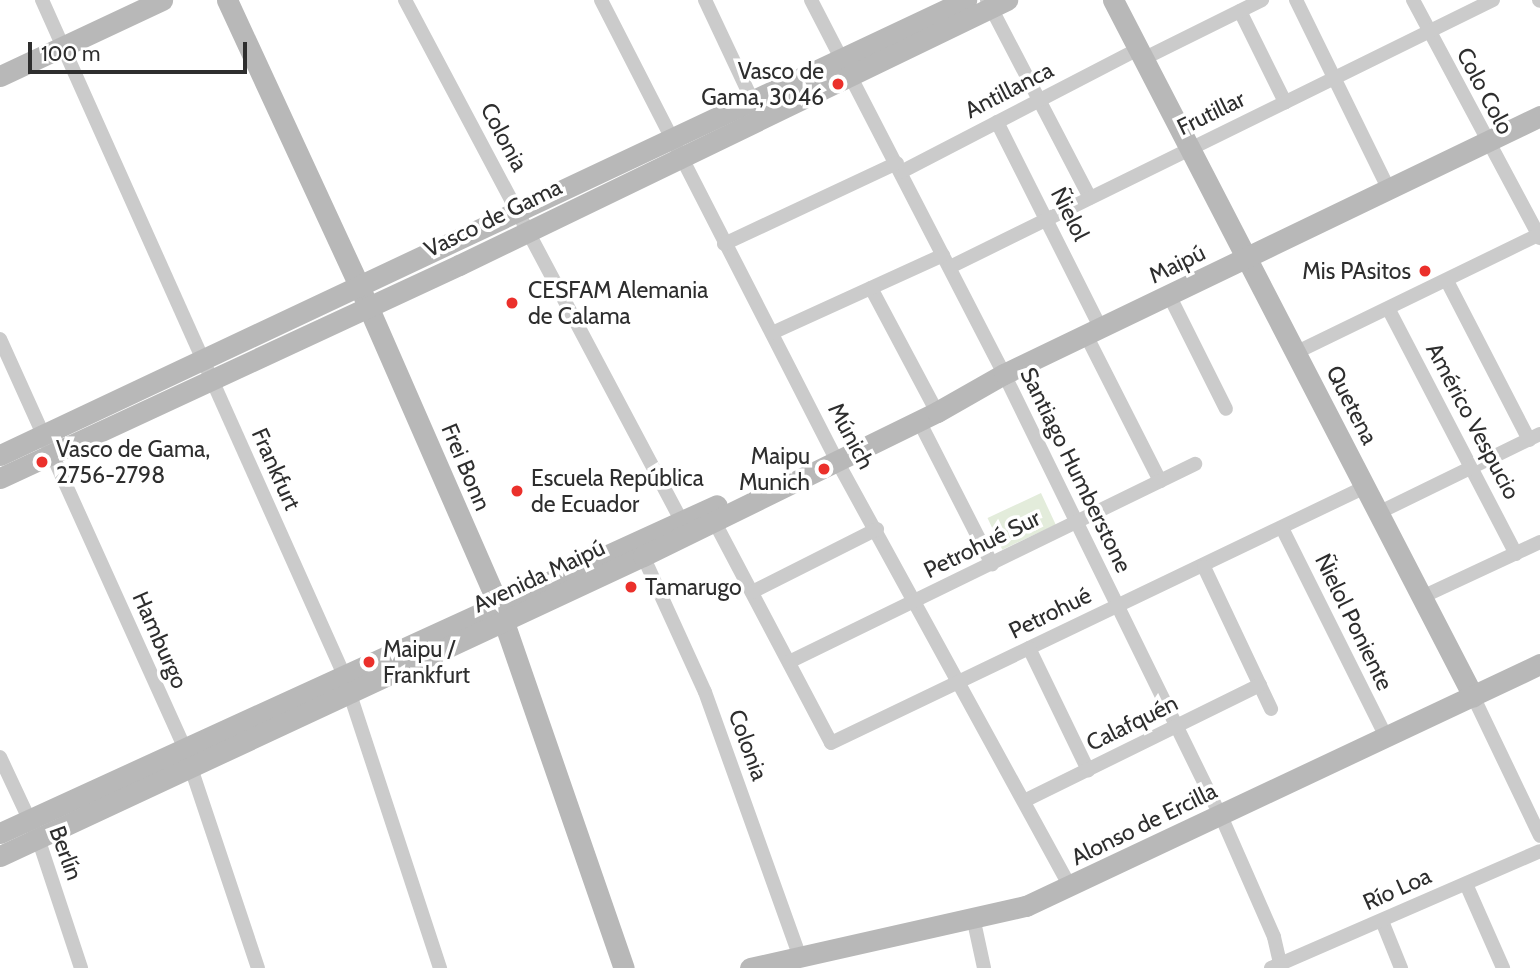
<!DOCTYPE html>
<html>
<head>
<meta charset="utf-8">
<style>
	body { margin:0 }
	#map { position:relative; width:1540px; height:968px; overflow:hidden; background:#fff; font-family:Cabin,sans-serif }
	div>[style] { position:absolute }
	.green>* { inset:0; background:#e3ecdb; transform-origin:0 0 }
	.street>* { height:14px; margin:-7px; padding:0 7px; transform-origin:7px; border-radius:7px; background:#cbcbcb }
	.secondary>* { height:21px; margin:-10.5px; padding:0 10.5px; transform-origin:10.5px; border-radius:10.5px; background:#b8b8b8 }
	.dots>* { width:19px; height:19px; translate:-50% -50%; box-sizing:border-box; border:4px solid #fff; border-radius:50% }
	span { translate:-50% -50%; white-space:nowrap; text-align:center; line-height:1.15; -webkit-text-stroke:7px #fff; paint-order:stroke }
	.poi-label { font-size:23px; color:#2e2e2e }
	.right { translate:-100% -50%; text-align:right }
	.left { translate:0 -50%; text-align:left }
	.street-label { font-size:23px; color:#2e2e2e }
	.scale { position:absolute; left:28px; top:42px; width:219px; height:32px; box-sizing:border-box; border:4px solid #2e2e2e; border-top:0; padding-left:9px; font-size:21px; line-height:24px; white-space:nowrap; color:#2e2e2e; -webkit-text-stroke:5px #fff; paint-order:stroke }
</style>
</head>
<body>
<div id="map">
	<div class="green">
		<div style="left:1041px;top:493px;width:35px;height:59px;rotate:65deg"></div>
	</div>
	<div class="street">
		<div style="left:42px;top:0;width:737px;rotate:65.9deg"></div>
		<div style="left:343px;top:673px;width:311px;rotate:71.8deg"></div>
		<div style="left:405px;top:0;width:586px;rotate:62.04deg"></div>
		<div style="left:601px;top:0;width:518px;rotate:62.89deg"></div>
		<div style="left:837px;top:461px;width:487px;rotate:61.3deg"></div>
		<div style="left:705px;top:0;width:113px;rotate:64.8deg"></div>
		<div style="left:811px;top:0;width:421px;rotate:62.7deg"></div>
		<div style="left:1004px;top:374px;width:492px;rotate:63.9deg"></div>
		<div style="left:1221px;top:816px;width:132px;rotate:66.3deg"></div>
		<div style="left:1274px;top:937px;width:32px;rotate:77deg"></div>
		<div style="left:987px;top:0;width:223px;rotate:62.5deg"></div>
		<div style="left:1296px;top:0;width:212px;rotate:63.9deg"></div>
		<div style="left:1413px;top:0;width:270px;rotate:61.9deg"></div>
		<div style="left:1539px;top:0;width:1px;rotate:45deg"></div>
		<div style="left:1240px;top:11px;width:102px;rotate:63.7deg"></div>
		<div style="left:1143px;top:59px;width:133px;rotate:-26.4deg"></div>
		<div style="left:997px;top:122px;width:229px;rotate:63.3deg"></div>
		<div style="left:901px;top:172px;width:267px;rotate:-27.4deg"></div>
		<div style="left:724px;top:244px;width:191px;rotate:-25.1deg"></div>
		<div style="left:950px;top:267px;width:605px;rotate:-26.18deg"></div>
		<div style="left:1447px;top:281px;width:179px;rotate:62.7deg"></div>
		<div style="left:871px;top:288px;width:140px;rotate:62deg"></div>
		<div style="left:1170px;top:297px;width:125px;rotate:63.4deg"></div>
		<div style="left:1389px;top:310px;width:275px;rotate:62.5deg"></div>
		<div style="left:772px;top:333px;width:188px;rotate:-24.5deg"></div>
		<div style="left:1086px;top:335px;width:164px;rotate:63.1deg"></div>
		<div style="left:0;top:339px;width:448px;rotate:65.7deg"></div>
		<div style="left:184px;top:747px;width:233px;rotate:71.5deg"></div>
		<div style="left:1295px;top:353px;width:272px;rotate:-25.9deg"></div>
		<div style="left:919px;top:421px;width:161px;rotate:63deg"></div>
		<div style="left:1378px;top:513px;width:180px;rotate:-26deg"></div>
		<div style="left:713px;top:519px;width:253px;rotate:62.2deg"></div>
		<div style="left:831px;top:743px;width:592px;rotate:-25.61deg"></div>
		<div style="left:1282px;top:528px;width:233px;rotate:63.5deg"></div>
		<div style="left:643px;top:556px;width:149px;rotate:65.5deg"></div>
		<div style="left:705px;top:692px;width:279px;rotate:70.3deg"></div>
		<div style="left:1204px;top:567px;width:157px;rotate:64.7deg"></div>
		<div style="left:752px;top:592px;width:140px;rotate:-26.7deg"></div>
		<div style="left:1422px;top:597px;width:130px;rotate:-25deg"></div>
		<div style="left:1029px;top:648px;width:136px;rotate:64.2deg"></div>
		<div style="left:789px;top:662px;width:452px;rotate:-26deg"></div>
		<div style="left:1473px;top:696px;width:155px;rotate:64.4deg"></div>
		<div style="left:0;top:757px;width:89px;rotate:64.9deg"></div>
		<div style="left:38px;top:838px;width:137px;rotate:71.7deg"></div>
		<div style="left:1024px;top:801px;width:263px;rotate:-26.2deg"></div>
		<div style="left:1466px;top:884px;width:92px;rotate:66.2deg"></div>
		<div style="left:973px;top:917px;width:52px;rotate:77.8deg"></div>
		<div style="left:1382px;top:921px;width:51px;rotate:68deg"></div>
		<div style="left:1271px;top:968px;width:293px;rotate:-23.5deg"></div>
	</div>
	<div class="secondary">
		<div style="left:227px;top:0;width:317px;rotate:65.2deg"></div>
		<div style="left:360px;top:288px;width:343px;rotate:66.4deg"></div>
		<div style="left:497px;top:602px;width:387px;rotate:70.9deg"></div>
		<div style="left:1113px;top:0;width:784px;rotate:62.65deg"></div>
		<div style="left:0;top:76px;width:179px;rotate:-25.1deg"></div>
		<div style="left:0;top:455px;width:1068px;rotate:-25.22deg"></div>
		<div style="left:0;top:478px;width:506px;rotate:-24.89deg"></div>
		<div style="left:459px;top:265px;width:609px;rotate:-25.81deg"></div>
		<div style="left:0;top:833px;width:788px;rotate:-24.58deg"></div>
		<div style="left:0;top:856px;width:710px;rotate:-25.01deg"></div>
		<div style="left:643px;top:556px;width:327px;rotate:-26.1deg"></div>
		<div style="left:937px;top:412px;width:77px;rotate:-29.6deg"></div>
		<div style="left:1004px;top:374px;width:595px;rotate:-25.7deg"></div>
		<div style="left:750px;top:968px;width:283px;rotate:-12.7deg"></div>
		<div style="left:1026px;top:906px;width:568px;rotate:-25.21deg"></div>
	</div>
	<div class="dots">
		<div style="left:838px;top:84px;background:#eb302b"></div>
		<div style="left:1425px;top:271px;background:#eb302b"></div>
		<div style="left:512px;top:303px;background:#eb302b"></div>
		<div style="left:42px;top:462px;background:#eb302b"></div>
		<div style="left:824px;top:469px;background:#eb302b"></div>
		<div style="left:517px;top:491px;background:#eb302b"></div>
		<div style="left:631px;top:587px;background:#eb302b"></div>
		<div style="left:369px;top:662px;background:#eb302b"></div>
	</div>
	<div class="poi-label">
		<span class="right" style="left:824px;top:84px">Vasco de<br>Gama, 3046</span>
		<span class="right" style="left:1411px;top:271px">Mis PAsitos</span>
		<span class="left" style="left:528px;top:303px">CESFAM Alemania<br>de Calama</span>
		<span class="left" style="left:56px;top:462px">Vasco de Gama,<br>2756-2798</span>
		<span class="right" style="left:810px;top:469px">Maipu<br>Munich</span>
		<span class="left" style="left:531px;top:491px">Escuela República<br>de Ecuador</span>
		<span class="left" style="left:645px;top:587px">Tamarugo</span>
		<span class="left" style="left:383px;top:662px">Maipu /<br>Frankfurt</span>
	</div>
	<div class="street-label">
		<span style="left:1009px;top:90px;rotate:-27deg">Antillanca</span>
		<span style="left:1485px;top:91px;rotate:62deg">Colo Colo</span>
		<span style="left:1211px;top:113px;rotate:-26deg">Frutillar</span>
		<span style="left:504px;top:137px;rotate:62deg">Colonia</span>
		<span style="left:1070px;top:214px;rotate:63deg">Ñielol</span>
		<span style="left:493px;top:218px;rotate:-26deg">Vasco de Gama</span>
		<span style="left:1177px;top:264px;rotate:-26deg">Maipú</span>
		<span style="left:1352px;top:405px;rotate:63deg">Quetena</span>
		<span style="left:1473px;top:421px;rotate:62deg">Américo Vespucio</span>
		<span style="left:851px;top:436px;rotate:62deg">Múnich</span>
		<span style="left:466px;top:467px;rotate:67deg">Frei Bonn</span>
		<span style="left:276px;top:469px;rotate:66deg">Frankfurt</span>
		<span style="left:1076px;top:470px;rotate:64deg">Santiago Humberstone</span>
		<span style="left:982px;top:544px;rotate:-26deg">Petrohué Sur</span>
		<span style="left:539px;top:576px;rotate:-25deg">Avenida Maipú</span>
		<span style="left:1050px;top:613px;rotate:-26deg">Petrohué</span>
		<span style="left:1354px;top:622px;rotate:64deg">Ñielol Poniente</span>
		<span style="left:160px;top:640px;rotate:66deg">Hamburgo</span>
		<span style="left:1132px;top:723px;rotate:-26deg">Calafquén</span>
		<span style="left:748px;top:745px;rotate:70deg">Colonia</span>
		<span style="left:1144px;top:824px;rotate:-26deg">Alonso de Ercilla</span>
		<span style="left:66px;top:853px;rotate:70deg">Berlín</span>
		<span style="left:1397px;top:889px;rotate:-24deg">Río Loa</span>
	</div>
	<div class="scale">100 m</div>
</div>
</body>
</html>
